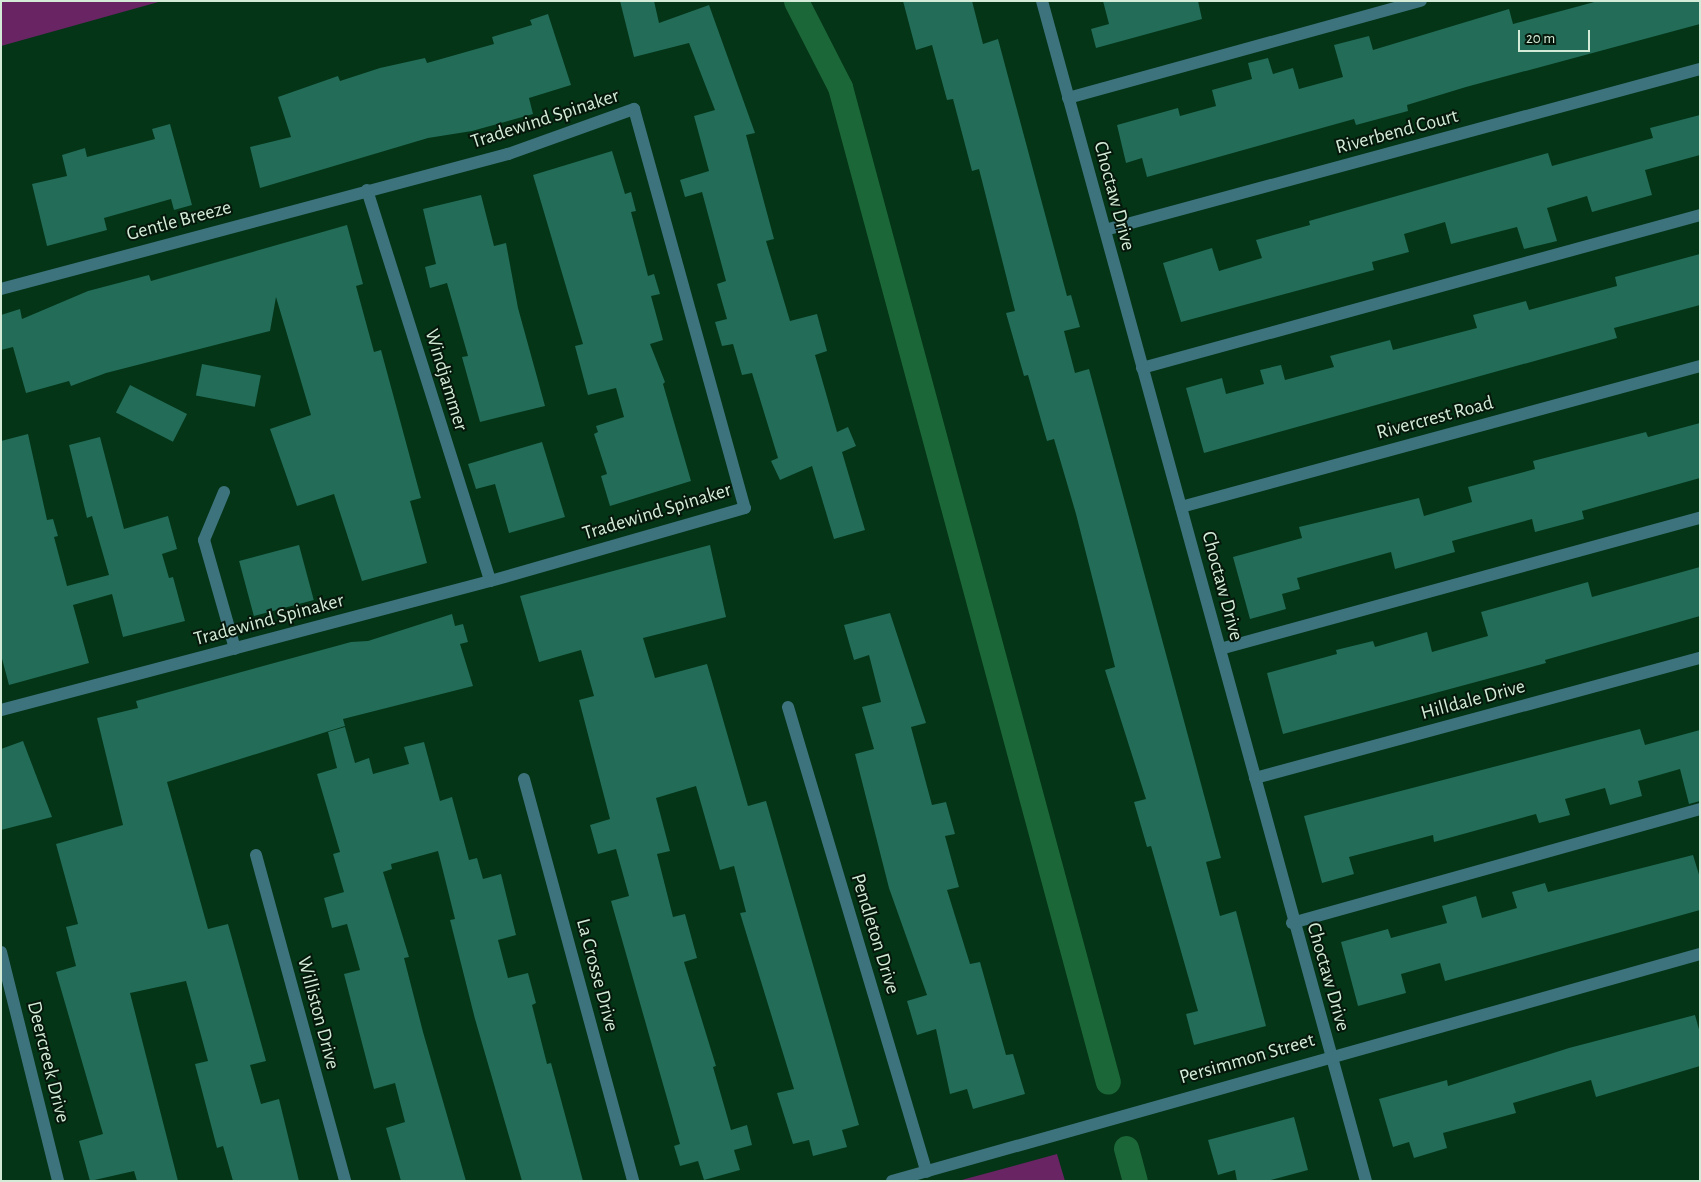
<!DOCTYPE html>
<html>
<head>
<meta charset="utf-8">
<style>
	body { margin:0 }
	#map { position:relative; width:1701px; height:1182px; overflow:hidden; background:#043517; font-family:"Alegreya Sans",sans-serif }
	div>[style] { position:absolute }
	.green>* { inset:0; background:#692463 }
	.canal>* { height:25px; margin:-12.5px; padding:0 12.5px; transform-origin:12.5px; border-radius:12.5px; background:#1c6738 }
	.building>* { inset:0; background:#226c58; transform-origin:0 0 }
	.lane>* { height:12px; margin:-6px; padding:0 6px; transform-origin:6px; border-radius:6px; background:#3d737d }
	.street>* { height:12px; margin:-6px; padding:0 6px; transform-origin:6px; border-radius:6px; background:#3d737d }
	span { translate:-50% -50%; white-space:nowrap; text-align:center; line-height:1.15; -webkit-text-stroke:4px #06180b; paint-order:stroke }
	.street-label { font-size:20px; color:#d3ebd7 }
	.frame { position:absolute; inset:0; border:2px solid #d3ebd7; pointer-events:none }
	.scale { position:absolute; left:1518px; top:30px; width:72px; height:22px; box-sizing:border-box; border:2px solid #d3ebd7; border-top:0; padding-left:6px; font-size:15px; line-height:18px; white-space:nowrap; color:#d3ebd7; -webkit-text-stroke:4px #06180b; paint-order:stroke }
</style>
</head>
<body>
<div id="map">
	<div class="green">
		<div style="clip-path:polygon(1px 1px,162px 1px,1px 46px)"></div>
		<div style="clip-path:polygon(1057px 1154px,1065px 1181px,958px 1181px)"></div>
	</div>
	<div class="canal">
		<div style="left:796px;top:1px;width:97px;rotate:62.9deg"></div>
		<div style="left:840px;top:87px;width:1030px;rotate:74.93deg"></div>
		<div style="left:1126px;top:1148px;width:34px;rotate:75deg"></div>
	</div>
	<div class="building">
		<div style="clip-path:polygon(620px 1px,654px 1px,659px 23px,709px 5px,755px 133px,746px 135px,774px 239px,766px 241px,790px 321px,817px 314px,827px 351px,815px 355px,837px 432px,848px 427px,856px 446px,842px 452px,865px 530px,834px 539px,812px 466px,780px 480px,771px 461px,778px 458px,752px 373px,742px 375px,733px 344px,722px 346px,715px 322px,727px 319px,717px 284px,726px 281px,702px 192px,685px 197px,680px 180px,709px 171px,694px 116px,715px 110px,689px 43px,634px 57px)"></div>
		<div style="clip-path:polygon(903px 1px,972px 1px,983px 44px,998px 39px,1067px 296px,1071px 295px,1080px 327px,1064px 331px,1075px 373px,1089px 369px,1221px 858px,1206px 862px,1220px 916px,1236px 911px,1266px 1026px,1194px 1045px,1186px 1014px,1198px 1011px,1151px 846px,1147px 847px,1134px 802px,1146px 799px,1105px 670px,1115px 667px,1076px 514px,1054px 439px,1047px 441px,1028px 375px,1024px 376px,1006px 313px,1015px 311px,979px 169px,972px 171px,953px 99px,947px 100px,932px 45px,916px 50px)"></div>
		<div style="clip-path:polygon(1103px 1px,1198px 1px,1202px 19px,1096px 48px,1091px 29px,1109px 24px)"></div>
		<div style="clip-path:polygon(1598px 1px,1700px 1px,1700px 24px,1466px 87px,1407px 105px,1408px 111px,1356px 125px,1354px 119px,1147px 177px,1142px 158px,1126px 163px,1117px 125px,1178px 108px,1180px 116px,1216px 106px,1212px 90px,1252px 79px,1248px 63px,1268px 58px,1273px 74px,1293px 68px,1299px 89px,1343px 77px,1334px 45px,1369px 36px,1373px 50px,1509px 9px,1513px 24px)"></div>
		<div style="clip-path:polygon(548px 14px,571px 85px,529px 98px,533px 114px,472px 131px,428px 138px,260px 188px,250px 147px,291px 137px,278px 97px,338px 76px,340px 81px,380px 68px,425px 58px,427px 63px,494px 44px,492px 37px,532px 25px,530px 20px)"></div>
		<div style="clip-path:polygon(1700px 115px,1700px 155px,1645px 170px,1652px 195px,1592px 212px,1587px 196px,1547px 208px,1557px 241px,1524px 249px,1517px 227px,1451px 244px,1445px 222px,1404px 234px,1409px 252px,1372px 262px,1374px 270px,1181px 322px,1163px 263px,1212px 248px,1219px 271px,1262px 258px,1256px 240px,1310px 225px,1309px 221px,1548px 153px,1552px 166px,1653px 138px,1650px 128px)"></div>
		<div style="clip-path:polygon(170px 124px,192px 205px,174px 210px,171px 199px,104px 218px,107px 230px,47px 246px,32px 184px,67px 176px,62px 155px,85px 148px,87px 157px,155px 139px,152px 129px)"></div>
		<div style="clip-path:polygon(612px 151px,625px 194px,631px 192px,636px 211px,631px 212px,648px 276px,654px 274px,660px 294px,651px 296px,663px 340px,650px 344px,665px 382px,663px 384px,691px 481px,610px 506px,601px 476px,607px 474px,594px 434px,598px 432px,596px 426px,624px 417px,616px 388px,588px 395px,575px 346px,583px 344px,533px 175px)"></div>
		<div style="clip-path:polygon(481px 195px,494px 246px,506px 243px,518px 308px,545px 406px,480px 422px,462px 357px,468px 356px,447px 283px,430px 288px,425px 267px,436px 264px,423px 209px)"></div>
		<div style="clip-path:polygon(347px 225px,363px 284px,356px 286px,374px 352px,381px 350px,421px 498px,410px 501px,427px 563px,362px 581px,334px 494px,297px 506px,270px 429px,311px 415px,276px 297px,270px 331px,106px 373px,71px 386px,69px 381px,26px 393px,13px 347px,1px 350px,1px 315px,20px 309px,22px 319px,88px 291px,149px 275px,151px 281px)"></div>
		<div style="clip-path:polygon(1700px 254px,1700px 305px,1614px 328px,1617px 338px,1204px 453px,1186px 388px,1222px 378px,1226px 394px,1264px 384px,1260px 370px,1281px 365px,1285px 380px,1334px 367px,1330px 356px,1390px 340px,1393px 350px,1477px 328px,1473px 315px,1526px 301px,1529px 310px,1617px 286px,1615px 277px)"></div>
		<div style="left:202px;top:364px;width:60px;height:32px;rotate:11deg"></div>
		<div style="left:130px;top:385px;width:64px;height:31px;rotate:27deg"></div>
		<div style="clip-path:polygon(1700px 423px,1700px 478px,1582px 511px,1584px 519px,1535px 532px,1532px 519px,1452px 541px,1455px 552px,1395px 569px,1391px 552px,1297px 578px,1300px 589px,1282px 594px,1286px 609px,1250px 619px,1233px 557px,1302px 538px,1299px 527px,1419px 498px,1424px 516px,1472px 502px,1468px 487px,1535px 469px,1533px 461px,1646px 432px,1648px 437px)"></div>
		<div style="clip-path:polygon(28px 434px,47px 520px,53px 519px,58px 536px,54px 537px,67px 586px,109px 575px,92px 516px,87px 518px,69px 445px,100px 437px,124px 529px,168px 516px,177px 549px,162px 554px,169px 578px,173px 577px,185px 621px,123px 637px,112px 594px,73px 605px,89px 663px,9px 685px,1px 655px,1px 441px)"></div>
		<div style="clip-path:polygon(542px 442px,565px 517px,509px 533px,495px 484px,476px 489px,468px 464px)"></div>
		<div style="left:299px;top:545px;width:57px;height:62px;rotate:75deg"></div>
		<div style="clip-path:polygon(710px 545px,726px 617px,643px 638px,655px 678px,707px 664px,748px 806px,766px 801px,859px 1125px,842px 1130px,847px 1147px,813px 1156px,809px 1140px,793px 1144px,777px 1093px,794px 1089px,740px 913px,746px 912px,734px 866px,720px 870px,696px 786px,656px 798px,670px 851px,657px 854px,673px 917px,685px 914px,697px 958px,684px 962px,716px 1066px,713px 1067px,731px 1130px,747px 1125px,752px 1145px,734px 1150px,740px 1170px,704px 1180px,698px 1161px,680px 1166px,674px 1146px,680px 1144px,611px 901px,629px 896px,616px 849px,598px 854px,590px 825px,610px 819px,579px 700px,594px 696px,581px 650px,539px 662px,520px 596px)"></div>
		<div style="clip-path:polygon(1700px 567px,1700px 616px,1545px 660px,1546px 663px,1283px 734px,1267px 673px,1337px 654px,1336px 650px,1373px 641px,1375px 647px,1427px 632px,1432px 652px,1488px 636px,1481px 612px,1588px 582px,1592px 597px)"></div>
		<div style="clip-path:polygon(890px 613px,926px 723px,911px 727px,932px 805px,946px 802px,955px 834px,945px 836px,959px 887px,947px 890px,970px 964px,980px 962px,1006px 1055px,1013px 1054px,1025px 1094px,973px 1109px,967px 1089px,950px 1094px,936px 1029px,917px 1035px,907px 1001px,927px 995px,889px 888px,855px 754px,874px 749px,862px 707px,881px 702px,869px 655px,854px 660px,844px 625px)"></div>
		<div style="clip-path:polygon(452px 614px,455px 626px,463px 624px,468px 642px,460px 644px,473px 686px,343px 719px,345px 726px,167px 782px,208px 929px,228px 924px,266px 1061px,250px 1065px,261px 1104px,279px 1099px,299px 1181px,233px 1181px,223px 1146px,217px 1148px,195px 1064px,208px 1061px,186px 981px,130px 993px,178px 1181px,137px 1181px,134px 1171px,90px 1181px,79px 1141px,103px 1134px,56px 972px,76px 966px,66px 927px,78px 924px,56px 844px,123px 825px,97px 718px,138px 708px,136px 701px,351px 642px,368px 641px)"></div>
		<div style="clip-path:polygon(345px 727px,355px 763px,369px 758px,373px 774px,409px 764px,404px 747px,424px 742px,440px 801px,452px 797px,469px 860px,477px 858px,483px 879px,501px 874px,516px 935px,498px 940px,508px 978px,528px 973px,536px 1003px,532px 1005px,547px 1064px,551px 1063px,583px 1181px,522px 1181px,475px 1019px,450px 920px,455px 919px,438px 851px,391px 864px,392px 869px,383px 872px,409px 957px,404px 958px,423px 1032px,466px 1181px,401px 1181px,386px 1128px,405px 1122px,395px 1083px,374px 1089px,344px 974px,360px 970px,347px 924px,332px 928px,324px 898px,344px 892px,333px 854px,340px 852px,317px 774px,337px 768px,328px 732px)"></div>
		<div style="clip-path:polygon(1640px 729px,1645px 745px,1700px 730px,1700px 801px,1689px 804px,1680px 769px,1638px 781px,1642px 796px,1610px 805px,1605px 788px,1565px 799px,1570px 815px,1539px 823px,1536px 814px,1434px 842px,1433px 835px,1349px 857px,1354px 874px,1322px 883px,1304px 816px)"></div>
		<div style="clip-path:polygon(23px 741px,52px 817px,1px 830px,1px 749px)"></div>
		<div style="clip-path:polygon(1693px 855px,1700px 878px,1700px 910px,1445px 981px,1440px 963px,1401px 974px,1406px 993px,1358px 1006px,1341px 942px,1388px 929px,1391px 938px,1447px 923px,1442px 906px,1476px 896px,1482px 918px,1517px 908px,1512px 892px,1545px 883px,1548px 892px)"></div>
		<div style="clip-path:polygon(1695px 1015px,1700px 1033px,1700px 1066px,1596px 1097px,1591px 1080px,1513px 1103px,1516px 1113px,1443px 1133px,1447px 1148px,1414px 1158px,1409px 1142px,1393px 1147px,1379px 1099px,1447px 1080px,1448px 1086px,1569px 1048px)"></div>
		<div style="clip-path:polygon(1294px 1117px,1308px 1170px,1267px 1181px,1237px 1181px,1235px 1170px,1218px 1175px,1208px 1140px)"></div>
	</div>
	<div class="lane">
		<div style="left:1068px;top:98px;width:366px;rotate:-15.4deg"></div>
		<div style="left:1142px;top:368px;width:579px;rotate:-15.33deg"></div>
		<div style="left:1220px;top:649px;width:498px;rotate:-15.3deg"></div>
		<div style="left:1292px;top:923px;width:424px;rotate:-15.6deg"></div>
	</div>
	<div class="street">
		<div style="left:1042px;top:1px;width:1224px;rotate:74.65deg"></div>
		<div style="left:367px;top:190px;width:410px;rotate:72.5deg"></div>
		<div style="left:1105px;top:230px;width:616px;rotate:-15.14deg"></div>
		<div style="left:1px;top:289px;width:525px;rotate:-14.91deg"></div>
		<div style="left:508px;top:154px;width:134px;rotate:-19.7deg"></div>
		<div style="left:634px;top:109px;width:414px;rotate:74.5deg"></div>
		<div style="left:745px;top:508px;width:265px;rotate:164deg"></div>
		<div style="left:490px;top:581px;width:506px;rotate:165.22deg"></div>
		<div style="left:224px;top:492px;width:52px;rotate:112.6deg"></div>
		<div style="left:204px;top:540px;width:113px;rotate:74.1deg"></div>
		<div style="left:1181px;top:507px;width:538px;rotate:-15.2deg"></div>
		<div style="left:788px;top:707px;width:485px;rotate:73.4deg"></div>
		<div style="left:1255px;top:778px;width:461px;rotate:-15.1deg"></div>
		<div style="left:524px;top:779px;width:417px;rotate:74.8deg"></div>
		<div style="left:256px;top:855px;width:338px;rotate:74.7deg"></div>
		<div style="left:1px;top:952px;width:236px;rotate:76deg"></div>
		<div style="left:892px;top:1181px;width:839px;rotate:-15.69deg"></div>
	</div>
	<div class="street-label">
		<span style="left:545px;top:119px;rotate:-18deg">Tradewind Spinaker</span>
		<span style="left:1397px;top:132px;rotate:-15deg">Riverbend Court</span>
		<span style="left:1114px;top:196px;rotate:75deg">Choctaw Drive</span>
		<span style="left:179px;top:221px;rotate:-15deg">Gentle Breeze</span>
		<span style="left:446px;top:380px;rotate:73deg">Windjammer</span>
		<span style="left:1435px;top:418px;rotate:-15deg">Rivercrest Road</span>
		<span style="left:657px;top:512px;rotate:-17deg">Tradewind Spinaker</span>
		<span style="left:1222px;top:586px;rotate:75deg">Choctaw Drive</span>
		<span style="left:269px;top:620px;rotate:-15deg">Tradewind Spinaker</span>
		<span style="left:1473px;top:700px;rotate:-15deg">Hilldale Drive</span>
		<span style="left:875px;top:934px;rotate:73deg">Pendleton Drive</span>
		<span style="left:597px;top:975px;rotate:75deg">La Crosse Drive</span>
		<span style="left:1328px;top:977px;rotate:74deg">Choctaw Drive</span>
		<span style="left:318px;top:1013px;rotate:75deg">Williston Drive</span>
		<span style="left:1247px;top:1059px;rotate:-16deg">Persimmon Street</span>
		<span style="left:48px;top:1062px;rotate:76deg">Deercreek Drive</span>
	</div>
	<div class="frame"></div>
	<div class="scale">20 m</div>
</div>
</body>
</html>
